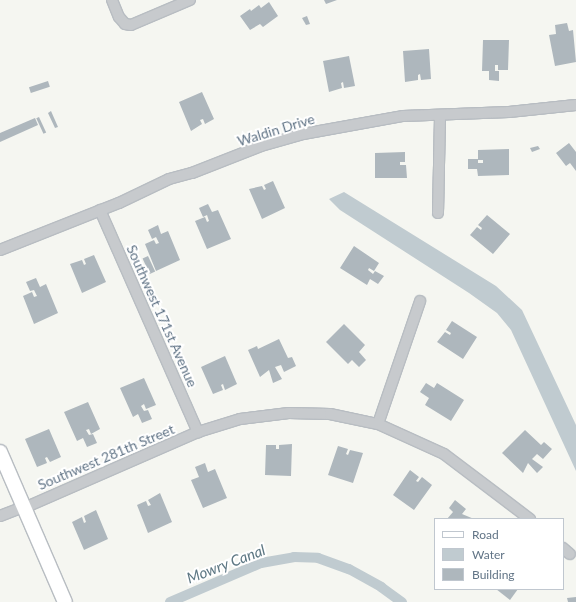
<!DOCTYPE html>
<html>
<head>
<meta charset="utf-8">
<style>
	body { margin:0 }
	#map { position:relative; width:576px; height:602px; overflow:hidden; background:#f5f6f1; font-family:Lato,sans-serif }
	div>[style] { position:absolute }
	.water>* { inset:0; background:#c0cbd0 }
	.canal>* { height:10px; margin:-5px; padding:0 5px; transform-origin:5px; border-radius:5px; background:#c0cbd0 }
	.building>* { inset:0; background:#aeb7bd; transform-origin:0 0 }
	.roads { filter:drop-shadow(1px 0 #b8bdc2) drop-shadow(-1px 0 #b8bdc2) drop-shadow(0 1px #b8bdc2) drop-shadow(0 -1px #b8bdc2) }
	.street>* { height:10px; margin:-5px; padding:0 5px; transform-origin:5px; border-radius:5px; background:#c7cacd }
	.secondary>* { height:14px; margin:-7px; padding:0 7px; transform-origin:7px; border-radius:7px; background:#fff }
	span { translate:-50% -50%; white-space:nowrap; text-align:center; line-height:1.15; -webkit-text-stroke:4px #fff; paint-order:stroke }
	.street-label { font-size:14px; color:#617486 }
	.water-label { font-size:15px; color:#5d7783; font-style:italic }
	.legend { position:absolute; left:434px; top:518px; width:130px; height:72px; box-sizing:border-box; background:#fff; border:1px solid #c0c7cf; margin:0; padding:5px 7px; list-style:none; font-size:12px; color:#617486 }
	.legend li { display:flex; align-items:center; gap:8px; height:20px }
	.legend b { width:20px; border:1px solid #c0c7cf }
</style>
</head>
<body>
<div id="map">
	<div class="water">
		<div style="clip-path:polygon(344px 192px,496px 286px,522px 310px,576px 425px,576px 471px,511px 330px,497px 313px,469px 293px,340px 210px,329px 199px)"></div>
	</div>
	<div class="canal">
		<div style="left:170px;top:602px;width:99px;rotate:-23.2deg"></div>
		<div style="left:261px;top:563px;width:34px;rotate:-10deg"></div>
		<div style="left:294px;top:557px;width:24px;rotate:2deg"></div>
		<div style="left:318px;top:558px;width:33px;rotate:20deg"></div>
		<div style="left:349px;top:569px;width:37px;rotate:29deg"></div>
		<div style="left:381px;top:587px;width:26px;rotate:36deg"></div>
	</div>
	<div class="building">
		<div style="clip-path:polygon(324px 0,337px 0,326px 4px)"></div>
		<div style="clip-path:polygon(269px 2px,278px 16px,263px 27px,260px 24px,250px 30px,240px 16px,250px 9px,251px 11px,259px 5px,261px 8px)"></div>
		<div style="clip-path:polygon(307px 16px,310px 24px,306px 25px,302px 18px)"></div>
		<div style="clip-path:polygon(567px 23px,569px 31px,573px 30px,576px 62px,555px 66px,549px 35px,556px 34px,555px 25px)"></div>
		<div style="clip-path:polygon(483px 40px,509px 40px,508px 70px,498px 70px,498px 65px,495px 65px,495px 71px,499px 71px,499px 81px,489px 80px,489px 71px,482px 71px)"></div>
		<div style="clip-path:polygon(429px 49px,431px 79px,421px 80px,420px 74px,418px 75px,418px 80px,405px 82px,403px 51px)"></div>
		<div style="clip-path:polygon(349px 56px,355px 86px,344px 88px,343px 82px,341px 83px,342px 88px,329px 92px,323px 61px)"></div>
		<div style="left:48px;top:81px;width:6px;height:20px;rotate:72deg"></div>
		<div style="clip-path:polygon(202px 92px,214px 119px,205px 124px,203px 119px,200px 120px,202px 124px,191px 131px,179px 102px)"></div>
		<div style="clip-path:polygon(51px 111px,58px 127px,55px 128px,48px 113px)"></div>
		<div style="left:39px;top:117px;width:17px;height:3px;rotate:65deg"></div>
		<div style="clip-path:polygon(35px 118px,38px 125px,0 142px,0 133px)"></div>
		<div style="clip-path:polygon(569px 143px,576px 152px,576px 171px,570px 163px,566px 166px,556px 153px)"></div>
		<div style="clip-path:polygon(538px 146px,540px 149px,532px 152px,530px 148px)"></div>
		<div style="clip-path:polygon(509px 149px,509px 175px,478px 176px,477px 169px,468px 169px,468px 159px,478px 159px,478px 163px,483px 163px,483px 160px,478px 160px,478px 150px)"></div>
		<div style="clip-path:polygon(405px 152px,405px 162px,400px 162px,400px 165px,406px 165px,407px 178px,375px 178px,375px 153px)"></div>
		<div style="clip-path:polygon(273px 181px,285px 208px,262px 219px,249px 189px,262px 186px,264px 190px,266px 189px,264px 185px)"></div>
		<div style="clip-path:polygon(208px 204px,212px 212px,218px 210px,231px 239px,207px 249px,195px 221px,205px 217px,207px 222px,209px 221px,207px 215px,203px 217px,199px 208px)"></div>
		<div style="clip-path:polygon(487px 215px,510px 234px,493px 254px,470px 235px,477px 227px,481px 230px,482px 228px,478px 225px)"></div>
		<div style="clip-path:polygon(158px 225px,161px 234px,168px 231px,180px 260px,156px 271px,145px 244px,154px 240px,156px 244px,159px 243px,156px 237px,152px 239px,148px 230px)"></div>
		<div style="clip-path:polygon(354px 246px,379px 263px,374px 271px,369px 268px,368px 270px,373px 274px,375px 271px,384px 276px,378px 284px,370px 279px,367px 285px,340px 268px)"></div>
		<div style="clip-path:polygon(94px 255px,106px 282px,82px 293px,70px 264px,82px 260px,84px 265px,86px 264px,84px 259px)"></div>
		<div style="left:148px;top:256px;width:17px;height:6px;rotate:65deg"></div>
		<div style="clip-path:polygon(36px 278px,40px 287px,46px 284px,58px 313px,34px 324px,23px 296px,32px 292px,34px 297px,37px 296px,34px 290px,30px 291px,26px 282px)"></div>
		<div style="clip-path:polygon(452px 321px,477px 337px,463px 359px,437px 342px,445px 332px,450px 335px,451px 333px,446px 330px)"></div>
		<div style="clip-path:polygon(344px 324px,365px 345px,359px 352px,366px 360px,359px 367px,352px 360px,348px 364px,326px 342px)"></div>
		<div style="clip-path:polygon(279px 339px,288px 358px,292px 357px,296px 366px,284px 372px,281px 365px,275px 367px,282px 379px,273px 383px,269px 370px,260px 377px,248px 350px,257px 346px,258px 349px)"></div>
		<div style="clip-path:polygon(225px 356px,237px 384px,225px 390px,223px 384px,221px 385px,223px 390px,213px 394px,201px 367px)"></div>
		<div style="clip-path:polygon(144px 378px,156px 405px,146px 409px,144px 404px,141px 406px,144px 411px,148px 410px,152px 419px,142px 423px,138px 414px,133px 417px,120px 388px)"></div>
		<div style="clip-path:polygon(426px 383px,434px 388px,437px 383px,464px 400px,451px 421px,425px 405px,429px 398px,420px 392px)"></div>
		<div style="clip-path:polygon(88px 402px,100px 429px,91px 434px,89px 429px,86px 430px,89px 435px,93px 434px,97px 443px,87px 447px,83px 438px,77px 441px,64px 412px)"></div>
		<div style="clip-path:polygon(49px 429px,61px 457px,50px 462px,47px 457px,45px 458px,47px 463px,37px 467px,25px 439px)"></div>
		<div style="clip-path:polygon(525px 430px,541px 445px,544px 442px,552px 449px,543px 459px,537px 454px,532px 459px,543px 467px,537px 473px,528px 463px,523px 473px,502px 453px)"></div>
		<div style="clip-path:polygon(292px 444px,291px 476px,265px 475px,266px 445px,276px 445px,276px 449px,279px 449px,279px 445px)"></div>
		<div style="clip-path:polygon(338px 446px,348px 449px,346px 454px,348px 455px,350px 450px,363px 453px,353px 483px,328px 475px)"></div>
		<div style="clip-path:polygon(205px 463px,208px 472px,215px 469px,227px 498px,203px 508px,191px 480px,199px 477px,195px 467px)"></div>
		<div style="clip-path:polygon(410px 470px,419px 477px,416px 481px,418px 482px,422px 477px,432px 485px,414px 510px,393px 495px)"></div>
		<div style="clip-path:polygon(160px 493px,172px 522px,148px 533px,137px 505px,146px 501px,148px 506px,151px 505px,148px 500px)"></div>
		<div style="clip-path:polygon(455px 500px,466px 509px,462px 514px,474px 519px,447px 519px,453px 512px,449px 508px)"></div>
		<div style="clip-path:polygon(96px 510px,108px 539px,84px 550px,72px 522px,82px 517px,84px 523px,86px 522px,84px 516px)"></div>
		<div style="clip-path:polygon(496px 589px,518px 589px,510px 600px)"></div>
		<div style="clip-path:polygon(576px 597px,576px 602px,568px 602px,567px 598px)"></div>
	</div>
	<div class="roads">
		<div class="street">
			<div style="left:112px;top:0;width:18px;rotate:68deg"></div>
			<div style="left:119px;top:17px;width:9px;rotate:49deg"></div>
			<div style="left:125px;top:24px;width:6px;rotate:9deg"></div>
			<div style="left:131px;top:25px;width:64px;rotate:-23deg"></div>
			<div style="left:100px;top:210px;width:243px;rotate:66.2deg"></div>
			<div style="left:438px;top:213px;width:97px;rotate:-88.8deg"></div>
			<div style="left:0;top:250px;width:128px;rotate:-21.6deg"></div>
			<div style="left:119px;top:203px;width:55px;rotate:-25.6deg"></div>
			<div style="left:169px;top:179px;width:24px;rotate:-15deg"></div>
			<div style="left:192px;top:173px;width:74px;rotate:-21.4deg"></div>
			<div style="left:261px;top:146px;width:44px;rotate:-15.9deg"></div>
			<div style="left:303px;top:134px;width:102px;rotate:-10.2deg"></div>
			<div style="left:403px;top:116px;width:106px;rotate:-2.2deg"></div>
			<div style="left:509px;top:112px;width:67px;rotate:-6deg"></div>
			<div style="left:378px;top:424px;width:130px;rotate:-71.1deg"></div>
			<div style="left:24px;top:508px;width:190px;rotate:-23.6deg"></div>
			<div style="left:198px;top:432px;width:44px;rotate:-17.2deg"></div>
			<div style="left:240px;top:419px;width:49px;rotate:-7deg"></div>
			<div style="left:289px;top:413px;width:41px;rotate:1.4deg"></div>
			<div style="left:330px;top:414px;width:49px;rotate:11.8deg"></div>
			<div style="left:378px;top:424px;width:72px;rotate:24.4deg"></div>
			<div style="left:444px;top:454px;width:108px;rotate:37.1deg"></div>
			<div style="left:0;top:516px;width:26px;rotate:-21deg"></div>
			<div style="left:563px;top:548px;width:9px;rotate:41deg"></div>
		</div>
		<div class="secondary">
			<div style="left:0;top:452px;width:163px;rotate:66.6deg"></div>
		</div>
	</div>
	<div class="street-label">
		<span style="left:276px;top:130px;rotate:-17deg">Waldin Drive</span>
		<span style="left:162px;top:316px;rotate:66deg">Southwest 171st Avenue</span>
		<span style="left:106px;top:457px;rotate:-23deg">Southwest 281th Street</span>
	</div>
	<div class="water-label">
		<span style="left:226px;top:564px;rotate:-21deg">Mowry Canal</span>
	</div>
	<ul class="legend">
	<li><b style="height:5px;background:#fff"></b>Road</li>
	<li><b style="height:11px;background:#c0cbd0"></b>Water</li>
	<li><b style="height:11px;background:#aeb7bd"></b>Building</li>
	</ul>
</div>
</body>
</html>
